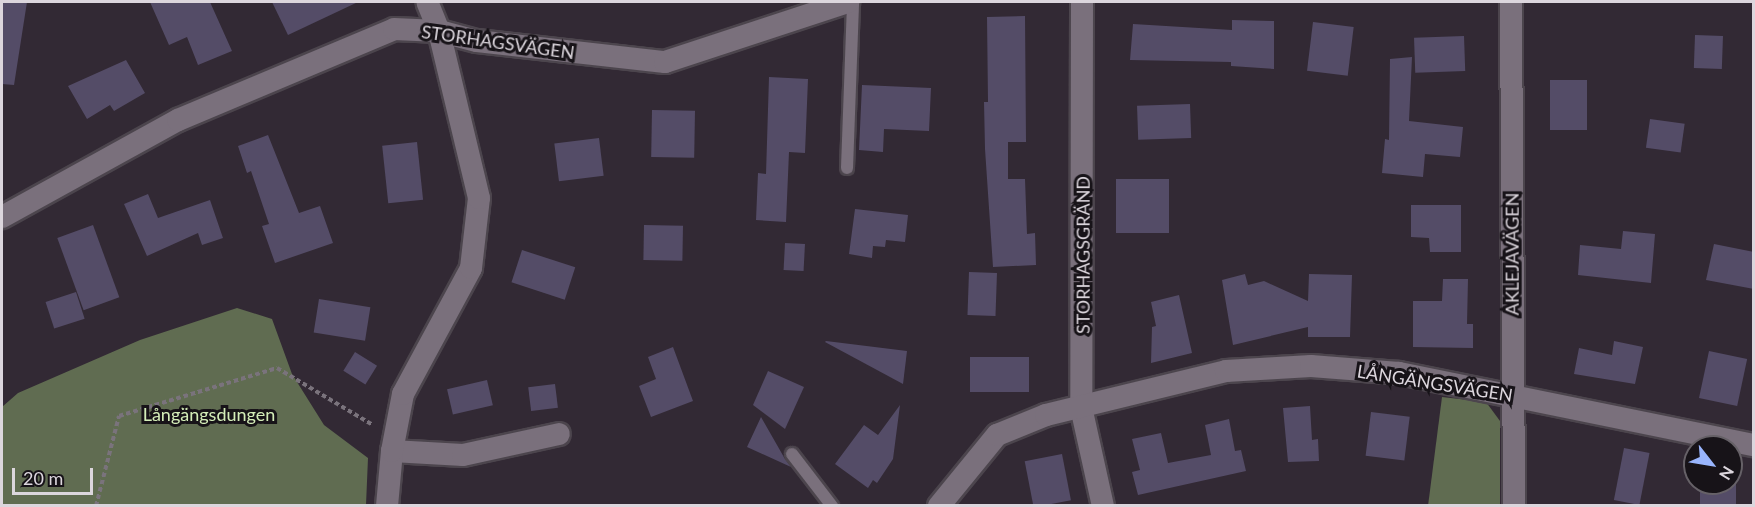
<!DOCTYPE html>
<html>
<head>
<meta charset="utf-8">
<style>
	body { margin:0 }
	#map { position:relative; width:1755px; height:507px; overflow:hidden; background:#322934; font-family:Lato,sans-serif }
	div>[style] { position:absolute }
	.forest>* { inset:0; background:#606c51 }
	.building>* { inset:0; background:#544c67; transform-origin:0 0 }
	.path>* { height:4px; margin-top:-2px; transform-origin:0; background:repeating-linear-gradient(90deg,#7a737c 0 4.5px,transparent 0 7.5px) }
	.roads { filter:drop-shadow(2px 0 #4c454d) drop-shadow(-2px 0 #4c454d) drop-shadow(0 2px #4c454d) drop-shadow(0 -2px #4c454d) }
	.lane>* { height:12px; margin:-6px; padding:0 6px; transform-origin:6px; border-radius:6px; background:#7a707c }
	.street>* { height:22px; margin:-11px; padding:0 11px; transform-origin:11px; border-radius:11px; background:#7a707c }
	span { translate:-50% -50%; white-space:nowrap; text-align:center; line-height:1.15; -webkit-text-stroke:6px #171318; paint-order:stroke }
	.street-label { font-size:18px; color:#dcd6dd }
	.park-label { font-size:18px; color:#d4edb8 }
	.frame { position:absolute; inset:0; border:3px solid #dcd6dd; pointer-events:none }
	.north { position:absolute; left:1683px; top:435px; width:60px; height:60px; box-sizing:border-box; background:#171318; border:2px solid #666167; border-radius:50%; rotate:121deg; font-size:16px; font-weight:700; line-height:24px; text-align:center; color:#dcd6dd }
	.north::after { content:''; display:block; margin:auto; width:21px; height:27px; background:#99b5fd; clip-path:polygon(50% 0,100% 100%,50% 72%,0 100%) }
	.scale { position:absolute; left:12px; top:468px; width:81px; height:27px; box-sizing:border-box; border:3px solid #dcd6dd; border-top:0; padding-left:8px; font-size:18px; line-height:21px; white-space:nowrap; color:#dcd6dd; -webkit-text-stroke:4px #171318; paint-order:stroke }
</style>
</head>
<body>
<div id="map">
	<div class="forest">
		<div style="clip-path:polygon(237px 308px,272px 319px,292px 374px,324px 425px,368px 458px,366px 505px,2px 505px,2px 407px,18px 393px,140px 340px)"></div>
		<div style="clip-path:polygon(1442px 397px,1486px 402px,1500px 421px,1500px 505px,1428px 506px)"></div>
	</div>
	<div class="building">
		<div style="clip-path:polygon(2px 2px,27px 2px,14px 85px,2px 84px)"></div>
		<div style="clip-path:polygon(150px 2px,210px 2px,232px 51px,198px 65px,187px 37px,169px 45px)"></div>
		<div style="clip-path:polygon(272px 2px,358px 2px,288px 35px)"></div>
		<div style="clip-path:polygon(1025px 16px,1026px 142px,1008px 142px,1008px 179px,1025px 179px,1027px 234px,1035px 233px,1036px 265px,993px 267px,985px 149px,984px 102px,988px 102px,987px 17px)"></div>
		<div style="clip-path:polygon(1232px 20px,1274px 21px,1274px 69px,1231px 66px,1231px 62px,1130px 60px,1133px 24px,1232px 30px)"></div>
		<div style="left:1313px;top:22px;width:41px;height:49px;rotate:7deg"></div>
		<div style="left:1695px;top:35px;width:28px;height:33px;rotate:2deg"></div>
		<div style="left:1464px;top:36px;width:35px;height:50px;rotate:88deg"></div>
		<div style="clip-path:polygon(1412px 57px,1409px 121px,1463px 127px,1460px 157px,1425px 154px,1423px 177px,1382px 173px,1385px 139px,1389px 140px,1390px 59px)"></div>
		<div style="clip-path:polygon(126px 60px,145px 93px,114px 111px,110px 105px,87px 119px,68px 86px)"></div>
		<div style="clip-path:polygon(769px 77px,808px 79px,805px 153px,789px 152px,786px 222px,756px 220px,758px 173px,766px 174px)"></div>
		<div style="left:1550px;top:80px;width:37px;height:50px"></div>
		<div style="clip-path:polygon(862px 85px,931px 88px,929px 131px,884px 129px,883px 152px,859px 150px)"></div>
		<div style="left:1190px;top:104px;width:34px;height:53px;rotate:88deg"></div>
		<div style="left:652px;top:110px;width:43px;height:47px;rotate:1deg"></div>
		<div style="left:1650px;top:119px;width:35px;height:29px;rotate:8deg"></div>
		<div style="clip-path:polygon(268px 135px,299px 213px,320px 206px,333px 243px,275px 263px,262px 226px,269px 224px,251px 171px,247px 173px,238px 146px)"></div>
		<div style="left:599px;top:138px;width:38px;height:45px;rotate:83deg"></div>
		<div style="left:417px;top:142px;width:58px;height:35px;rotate:84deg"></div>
		<div style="left:1116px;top:179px;width:53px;height:54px"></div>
		<div style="clip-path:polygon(148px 194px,158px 218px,210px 200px,223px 238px,202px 245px,198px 233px,147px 256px,124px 204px)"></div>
		<div style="clip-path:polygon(1411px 205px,1461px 205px,1461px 252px,1430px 252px,1429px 238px,1411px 237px)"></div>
		<div style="clip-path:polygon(855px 209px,908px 215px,905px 242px,886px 240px,885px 247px,873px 246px,872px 258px,849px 254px)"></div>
		<div style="left:93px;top:225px;width:77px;height:38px;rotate:70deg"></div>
		<div style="left:644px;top:225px;width:39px;height:35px;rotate:1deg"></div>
		<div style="clip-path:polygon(1623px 231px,1655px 234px,1651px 283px,1578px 275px,1580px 245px,1621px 249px)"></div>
		<div style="left:785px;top:243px;width:20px;height:27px;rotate:3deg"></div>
		<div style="clip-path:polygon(1714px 244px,1754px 252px,1754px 289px,1706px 280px)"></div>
		<div style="left:522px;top:250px;width:56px;height:34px;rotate:18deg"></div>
		<div style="left:969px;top:272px;width:28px;height:43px;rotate:2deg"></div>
		<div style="clip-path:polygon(1245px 274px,1248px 285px,1264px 281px,1308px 301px,1309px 274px,1352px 275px,1350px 337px,1308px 337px,1308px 327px,1233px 345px,1222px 280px)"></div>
		<div style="clip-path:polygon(1443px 279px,1468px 279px,1467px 324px,1473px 324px,1473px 348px,1413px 347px,1413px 301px,1442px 301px)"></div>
		<div style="left:76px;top:292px;width:28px;height:32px;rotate:72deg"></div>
		<div style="clip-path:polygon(1179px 295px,1192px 353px,1151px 363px,1152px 327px,1156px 326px,1151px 302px)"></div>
		<div style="left:319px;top:299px;width:52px;height:34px;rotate:9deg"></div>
		<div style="clip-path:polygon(826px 341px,907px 351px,903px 384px,825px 342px)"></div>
		<div style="clip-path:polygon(1614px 341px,1643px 347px,1635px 384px,1574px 374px,1579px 348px,1612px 355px)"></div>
		<div style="clip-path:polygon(673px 347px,693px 401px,651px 417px,639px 386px,656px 379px,648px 357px)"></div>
		<div style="left:1709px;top:351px;width:39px;height:48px;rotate:12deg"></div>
		<div style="left:355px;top:352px;width:26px;height:22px;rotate:32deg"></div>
		<div style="left:970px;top:357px;width:59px;height:35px"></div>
		<div style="clip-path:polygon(768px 371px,804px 387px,785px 429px,753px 405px)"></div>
		<div style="left:487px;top:380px;width:26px;height:41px;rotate:77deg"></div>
		<div style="left:555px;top:384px;width:24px;height:27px;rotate:83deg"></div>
		<div style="clip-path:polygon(900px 405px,893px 459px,877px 483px,873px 480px,868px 488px,835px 464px,864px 425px,878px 435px)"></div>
		<div style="clip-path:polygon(1310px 406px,1312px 440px,1318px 439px,1319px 461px,1288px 462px,1283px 408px)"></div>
		<div style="left:1371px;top:412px;width:39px;height:44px;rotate:7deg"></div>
		<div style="clip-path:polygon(761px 417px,785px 459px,791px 467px,747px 447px)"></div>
		<div style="clip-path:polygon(1229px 419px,1235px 451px,1241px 450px,1246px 471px,1138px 495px,1132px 472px,1140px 470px,1132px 439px,1161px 433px,1168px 463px,1211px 455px,1205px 425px)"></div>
		<div style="left:1624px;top:448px;width:26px;height:53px;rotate:11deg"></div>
		<div style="left:1062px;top:454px;width:47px;height:38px;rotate:79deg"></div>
		<div style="left:1700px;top:483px;width:36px;height:23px"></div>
	</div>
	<div class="path">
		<div style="left:96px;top:506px;width:93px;rotate:-75.7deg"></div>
		<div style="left:119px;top:416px;width:165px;rotate:-16.9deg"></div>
		<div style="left:277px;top:368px;width:112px;rotate:30.7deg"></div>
	</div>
	<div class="roads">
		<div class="lane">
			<div style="left:847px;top:168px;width:166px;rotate:-87.9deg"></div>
			<div style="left:792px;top:454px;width:66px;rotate:52.4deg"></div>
		</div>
		<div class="street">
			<div style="left:1082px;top:2px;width:405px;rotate:90.1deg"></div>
			<div style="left:1081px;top:407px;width:101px;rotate:77.5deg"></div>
			<div style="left:1511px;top:2px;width:504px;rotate:89.66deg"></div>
			<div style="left:2px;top:217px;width:201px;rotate:-28.9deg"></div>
			<div style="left:178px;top:120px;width:234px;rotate:-22.8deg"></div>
			<div style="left:394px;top:29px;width:45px;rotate:2.5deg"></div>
			<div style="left:439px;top:31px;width:39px;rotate:15deg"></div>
			<div style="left:477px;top:41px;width:189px;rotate:6.4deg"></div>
			<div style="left:665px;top:62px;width:193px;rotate:-18.2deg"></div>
			<div style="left:392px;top:451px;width:71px;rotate:3.2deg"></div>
			<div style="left:463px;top:455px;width:98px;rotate:-12.3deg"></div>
			<div style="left:387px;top:506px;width:55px;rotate:-84.8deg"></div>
			<div style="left:392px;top:451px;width:58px;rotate:-79.1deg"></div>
			<div style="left:403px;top:394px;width:143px;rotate:-61.6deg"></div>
			<div style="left:471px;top:268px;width:70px;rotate:-83.5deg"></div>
			<div style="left:479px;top:198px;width:172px;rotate:-103.5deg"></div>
			<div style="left:439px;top:31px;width:31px;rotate:-112deg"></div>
			<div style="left:939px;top:506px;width:92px;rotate:-50.8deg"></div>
			<div style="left:997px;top:435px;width:53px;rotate:-22.2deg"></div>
			<div style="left:1046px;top:415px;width:185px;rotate:-13.7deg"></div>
			<div style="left:1226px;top:371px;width:85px;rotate:-3.4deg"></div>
			<div style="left:1311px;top:366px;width:88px;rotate:4.5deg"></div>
			<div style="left:1399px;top:373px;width:362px;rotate:11.5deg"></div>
		</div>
	</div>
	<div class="street-label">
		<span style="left:498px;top:42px;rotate:8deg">STORHAGSVÄGEN</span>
		<span style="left:1512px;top:254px;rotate:-90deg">AKLEJAVÄGEN</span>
		<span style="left:1083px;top:255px;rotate:-90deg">STORHAGSGRÄND</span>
		<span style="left:1435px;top:383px;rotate:9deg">LÅNGÄNGSVÄGEN</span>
	</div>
	<div class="park-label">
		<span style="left:209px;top:414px">Långängsdungen</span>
	</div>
	<div class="frame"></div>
	<div class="north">N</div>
	<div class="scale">20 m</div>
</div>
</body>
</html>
